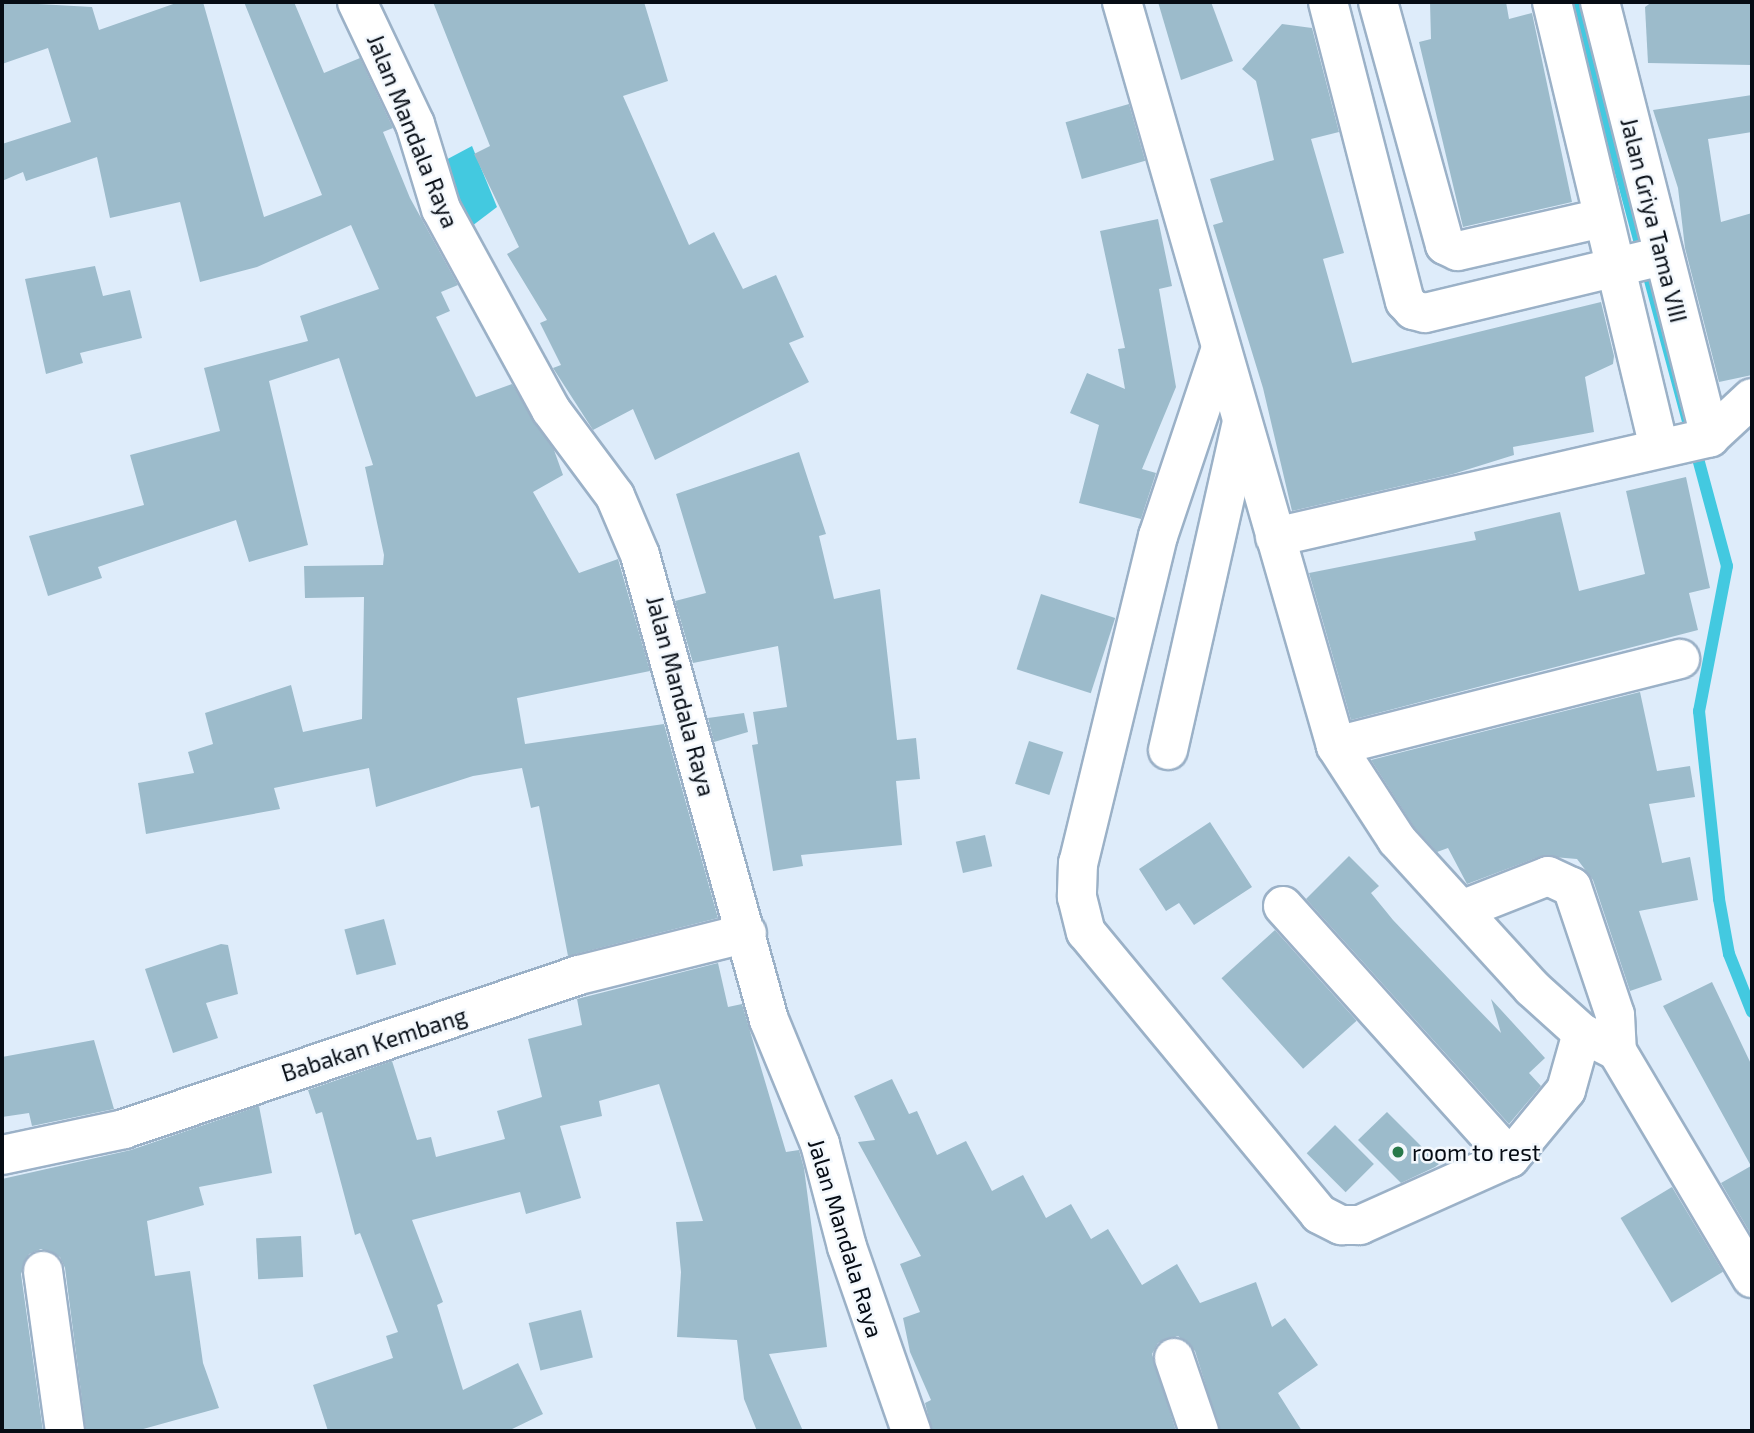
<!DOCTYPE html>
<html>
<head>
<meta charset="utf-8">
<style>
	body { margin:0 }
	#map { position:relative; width:1754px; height:1433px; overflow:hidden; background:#deecfa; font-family:"Exo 2",sans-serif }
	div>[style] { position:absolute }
	.water>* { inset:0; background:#43c9e0 }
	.stream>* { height:12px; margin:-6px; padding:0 6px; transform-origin:6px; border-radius:6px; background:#43c9e0 }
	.building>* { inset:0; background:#9cbbcb; transform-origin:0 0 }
	.roads { filter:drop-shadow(2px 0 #9bb1c7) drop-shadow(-2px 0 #9bb1c7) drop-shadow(0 2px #9bb1c7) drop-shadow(0 -2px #9bb1c7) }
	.minor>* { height:38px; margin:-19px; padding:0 19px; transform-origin:19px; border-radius:19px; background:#fff }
	.dots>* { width:19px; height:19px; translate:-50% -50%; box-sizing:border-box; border:4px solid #f3f8fd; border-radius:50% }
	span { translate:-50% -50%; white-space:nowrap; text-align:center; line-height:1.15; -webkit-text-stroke:5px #f3f8fd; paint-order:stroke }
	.street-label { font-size:23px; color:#060c14 }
	.poi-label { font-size:23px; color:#060c14 }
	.left { translate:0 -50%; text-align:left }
	.frame { position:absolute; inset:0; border:4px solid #060c14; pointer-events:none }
</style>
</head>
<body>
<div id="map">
	<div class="water">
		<div style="clip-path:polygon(472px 146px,497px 207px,472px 226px,442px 162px)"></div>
	</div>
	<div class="stream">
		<div style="left:1575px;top:2px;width:584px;rotate:74.92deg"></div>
		<div style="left:1727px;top:566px;width:148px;rotate:100.9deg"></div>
		<div style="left:1699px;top:711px;width:189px;rotate:83.9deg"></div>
		<div style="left:1719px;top:899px;width:56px;rotate:79.7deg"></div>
		<div style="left:1729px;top:954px;width:62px;rotate:68.4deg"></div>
	</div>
	<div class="building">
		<div style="clip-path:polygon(2px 2px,92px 7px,99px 30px,179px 2px,203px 2px,264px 217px,322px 195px,244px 2px,294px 2px,324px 73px,360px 58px,393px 128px,383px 132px,410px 198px,458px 285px,441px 292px,450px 311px,436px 317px,476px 397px,512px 384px,554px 450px,563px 475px,533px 492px,579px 573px,618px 559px,650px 671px,517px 698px,525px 744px,664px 724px,718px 918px,568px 956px,539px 806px,531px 808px,522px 768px,473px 776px,376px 807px,369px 768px,274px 788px,280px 809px,146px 834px,138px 783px,194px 773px,188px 752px,213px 744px,205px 713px,291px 685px,303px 732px,362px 719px,364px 597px,305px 598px,304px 566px,383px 565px,384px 555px,365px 467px,373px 465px,339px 358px,269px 381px,308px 545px,249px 562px,236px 520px,98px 567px,102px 578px,48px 596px,29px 536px,144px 505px,130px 455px,220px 431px,204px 368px,308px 341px,300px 316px,379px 289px,351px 225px,257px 267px,200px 282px,180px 202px,110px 218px,97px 157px,26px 181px,23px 172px,2px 181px,2px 144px,71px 122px,48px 48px,2px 64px)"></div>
		<div style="clip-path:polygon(433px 2px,644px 2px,668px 81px,623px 96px,689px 245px,714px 232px,743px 289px,776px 275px,804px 337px,789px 343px,809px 382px,655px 460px,633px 409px,593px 430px,553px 368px,561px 365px,540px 323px,547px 320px,507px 254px,519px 247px,474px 154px,490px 146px)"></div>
		<div style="clip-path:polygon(1158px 2px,1211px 2px,1233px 61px,1181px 80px)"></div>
		<div style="clip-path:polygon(1430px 2px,1506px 2px,1509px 19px,1532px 13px,1572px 202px,1463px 227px,1419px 42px,1431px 39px)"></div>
		<div style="clip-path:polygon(1652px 2px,1752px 2px,1752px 65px,1648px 63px,1645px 7px)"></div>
		<div style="clip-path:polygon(1282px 24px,1312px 28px,1339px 132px,1311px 139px,1344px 253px,1323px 259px,1352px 363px,1601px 302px,1614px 356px,1613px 364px,1585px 377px,1594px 432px,1513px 447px,1514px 455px,1453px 474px,1292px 511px,1263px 388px,1213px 225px,1223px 222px,1210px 179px,1274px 160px,1256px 81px,1242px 69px)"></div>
		<div style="clip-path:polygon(1752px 95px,1752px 132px,1708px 139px,1721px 222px,1752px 213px,1752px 375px,1719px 382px,1685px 248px,1678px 188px,1653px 110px)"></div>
		<div style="left:1129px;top:104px;width:59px;height:66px;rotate:74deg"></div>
		<div style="clip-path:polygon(1158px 219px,1172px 286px,1159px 289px,1176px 387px,1142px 469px,1156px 473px,1141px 519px,1079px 503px,1099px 425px,1070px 413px,1087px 373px,1125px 389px,1118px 349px,1125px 348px,1100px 231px)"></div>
		<div style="clip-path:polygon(95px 266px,103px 296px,130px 290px,142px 338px,80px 353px,83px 363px,46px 374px,25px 279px)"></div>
		<div style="clip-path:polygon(799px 452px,826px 534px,819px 536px,834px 599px,880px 589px,897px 740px,916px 738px,920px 779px,896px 781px,902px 845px,801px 855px,803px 866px,773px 871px,752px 745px,758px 744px,753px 712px,787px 707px,778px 646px,693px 663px,675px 601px,706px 593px,676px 494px)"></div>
		<div style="clip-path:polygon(1686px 477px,1710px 588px,1689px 593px,1698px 630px,1351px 720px,1309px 573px,1476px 540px,1474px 532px,1560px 512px,1579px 591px,1645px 574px,1626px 491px)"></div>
		<div style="left:1041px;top:594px;width:78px;height:79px;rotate:18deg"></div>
		<div style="clip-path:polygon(1640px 692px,1657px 771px,1690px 766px,1695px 797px,1649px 804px,1662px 863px,1690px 857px,1698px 900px,1639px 911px,1662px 980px,1630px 991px,1593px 880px,1577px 859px,1541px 856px,1467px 884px,1448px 848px,1437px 852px,1414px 827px,1371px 760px)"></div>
		<div style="clip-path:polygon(744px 713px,748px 732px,714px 742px,708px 718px)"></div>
		<div style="left:1029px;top:741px;width:36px;height:45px;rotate:18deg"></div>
		<div style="clip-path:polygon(1210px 822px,1252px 887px,1194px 925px,1179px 903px,1166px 911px,1139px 869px)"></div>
		<div style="left:985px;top:835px;width:32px;height:30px;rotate:77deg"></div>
		<div style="clip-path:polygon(1349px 856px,1379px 886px,1371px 893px,1393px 920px,1470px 1001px,1501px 1033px,1491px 999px,1545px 1058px,1529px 1073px,1541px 1086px,1509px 1124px,1306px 899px)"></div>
		<div style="left:384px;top:919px;width:47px;height:41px;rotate:75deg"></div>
		<div style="left:1275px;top:930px;width:122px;height:72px;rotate:48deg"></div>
		<div style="clip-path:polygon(221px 944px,228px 945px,238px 994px,206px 1003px,218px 1038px,173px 1053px,145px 969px)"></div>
		<div style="clip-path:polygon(718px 963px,728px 1007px,742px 1004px,786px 1152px,799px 1150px,804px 1168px,827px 1347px,769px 1354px,803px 1431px,757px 1431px,744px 1399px,737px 1340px,677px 1337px,681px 1272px,676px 1222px,703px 1221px,659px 1084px,599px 1101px,602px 1116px,560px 1126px,581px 1198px,526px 1214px,520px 1192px,412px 1220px,443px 1302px,437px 1305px,463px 1390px,518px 1363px,543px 1414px,508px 1431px,328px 1431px,313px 1385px,393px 1358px,386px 1336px,398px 1332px,360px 1233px,355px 1235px,322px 1112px,316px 1114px,308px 1090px,392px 1061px,417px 1140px,431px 1137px,436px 1157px,505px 1139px,497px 1111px,542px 1097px,528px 1039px,582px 1025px,577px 999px)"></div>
		<div style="clip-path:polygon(1712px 982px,1752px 1066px,1752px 1236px,1721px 1183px,1751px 1166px,1663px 1006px)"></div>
		<div style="clip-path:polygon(94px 1040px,114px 1109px,32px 1126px,29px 1113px,2px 1117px,2px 1057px)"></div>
		<div style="clip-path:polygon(892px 1079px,909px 1114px,917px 1111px,937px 1155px,966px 1141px,992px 1191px,1023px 1175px,1046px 1218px,1071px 1204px,1091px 1239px,1108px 1229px,1142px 1285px,1177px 1264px,1200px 1303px,1256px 1282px,1272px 1327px,1285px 1318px,1318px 1365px,1278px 1393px,1302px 1431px,1220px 1431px,1195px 1351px,1178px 1336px,1158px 1343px,1152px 1354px,1176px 1431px,932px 1431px,925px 1403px,931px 1400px,910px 1352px,903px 1318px,920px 1312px,900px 1264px,921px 1256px,858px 1142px,875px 1140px,854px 1096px)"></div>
		<div style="clip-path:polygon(259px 1106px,272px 1173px,199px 1187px,204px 1205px,147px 1221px,155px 1276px,190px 1271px,203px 1363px,219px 1408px,136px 1431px,86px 1431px,65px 1268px,60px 1257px,41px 1249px,29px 1254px,21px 1274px,43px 1431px,3px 1431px,2px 1179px,131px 1150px)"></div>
		<div style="clip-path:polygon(1387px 1112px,1439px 1164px,1435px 1167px,1401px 1183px,1358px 1140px)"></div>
		<div style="left:1335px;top:1125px;width:55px;height:40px;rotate:45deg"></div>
		<div style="left:1672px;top:1187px;width:99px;height:60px;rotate:59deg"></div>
		<div style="left:301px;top:1236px;width:41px;height:45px;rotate:87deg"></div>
		<div style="left:581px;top:1310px;width:49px;height:54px;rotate:76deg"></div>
	</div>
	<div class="roads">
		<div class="minor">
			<div style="left:357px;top:2px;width:135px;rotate:64.6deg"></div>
			<div style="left:415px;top:124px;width:89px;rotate:73deg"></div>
			<div style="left:441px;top:209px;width:229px;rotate:61.3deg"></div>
			<div style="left:551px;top:410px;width:107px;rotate:53.3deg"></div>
			<div style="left:615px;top:496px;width:64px;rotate:67deg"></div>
			<div style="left:640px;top:555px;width:483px;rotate:74.5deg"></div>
			<div style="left:769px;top:1020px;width:134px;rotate:67.6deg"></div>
			<div style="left:820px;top:1144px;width:106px;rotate:75.3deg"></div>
			<div style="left:847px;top:1247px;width:195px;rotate:70.8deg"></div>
			<div style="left:1122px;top:2px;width:774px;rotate:73.95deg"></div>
			<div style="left:1336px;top:746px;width:112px;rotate:57deg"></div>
			<div style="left:1397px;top:840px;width:200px;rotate:47.6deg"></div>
			<div style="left:1532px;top:988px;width:67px;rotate:42deg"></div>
			<div style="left:1582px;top:1033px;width:39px;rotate:27deg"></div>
			<div style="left:1617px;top:1051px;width:264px;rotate:59.3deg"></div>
			<div style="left:1328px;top:2px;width:309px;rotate:75.6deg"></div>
			<div style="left:1405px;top:301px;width:12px;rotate:48deg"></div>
			<div style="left:1413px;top:310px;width:12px;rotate:14deg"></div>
			<div style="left:1425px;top:313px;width:245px;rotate:-13.5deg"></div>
			<div style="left:1378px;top:2px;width:252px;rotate:74.6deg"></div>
			<div style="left:1445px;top:245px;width:14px;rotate:25deg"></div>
			<div style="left:1458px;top:251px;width:148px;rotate:-12.9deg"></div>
			<div style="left:1552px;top:2px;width:459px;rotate:76.5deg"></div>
			<div style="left:1600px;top:2px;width:449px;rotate:75.8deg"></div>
			<div style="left:1221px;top:348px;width:198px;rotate:108.5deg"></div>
			<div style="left:1158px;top:536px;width:337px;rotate:103.7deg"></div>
			<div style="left:1078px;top:863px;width:34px;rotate:92deg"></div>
			<div style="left:1077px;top:897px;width:36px;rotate:76deg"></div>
			<div style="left:1086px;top:932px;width:366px;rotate:50.4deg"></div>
			<div style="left:1319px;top:1214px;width:25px;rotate:27deg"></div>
			<div style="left:1341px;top:1225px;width:19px"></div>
			<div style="left:1360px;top:1225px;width:164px;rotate:-24.1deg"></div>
			<div style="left:1510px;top:1158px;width:88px;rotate:-50.5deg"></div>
			<div style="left:1566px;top:1090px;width:59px;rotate:-74.3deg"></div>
			<div style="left:1275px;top:537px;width:446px;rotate:-12.9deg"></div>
			<div style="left:1710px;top:437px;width:57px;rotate:-42.9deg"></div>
			<div style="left:1336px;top:746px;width:355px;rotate:-14.2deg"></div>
			<div style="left:1168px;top:750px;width:333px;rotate:-77.3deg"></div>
			<div style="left:1283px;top:906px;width:339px;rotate:48deg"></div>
			<div style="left:1464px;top:909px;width:90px;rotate:-21.4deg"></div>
			<div style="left:1548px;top:876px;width:26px;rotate:25deg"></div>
			<div style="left:1572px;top:887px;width:135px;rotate:71.4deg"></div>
			<div style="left:1615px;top:1015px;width:36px;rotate:87deg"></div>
			<div style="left:2px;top:1155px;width:125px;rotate:-12deg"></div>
			<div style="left:124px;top:1129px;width:480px;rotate:-18.7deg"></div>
			<div style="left:579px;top:975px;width:173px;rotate:-14deg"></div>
			<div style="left:43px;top:1271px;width:162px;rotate:82.2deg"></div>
			<div style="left:1174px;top:1358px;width:77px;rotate:71.1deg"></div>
		</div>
	</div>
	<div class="dots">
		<div style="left:1398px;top:1152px;background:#28794a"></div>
	</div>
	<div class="street-label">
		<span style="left:413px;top:131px;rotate:68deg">Jalan Mandala Raya</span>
		<span style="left:1654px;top:220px;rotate:76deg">Jalan Griya Tama VIII</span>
		<span style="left:681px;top:696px;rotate:75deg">Jalan Mandala Raya</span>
		<span style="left:374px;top:1044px;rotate:-18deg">Babakan Kembang</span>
		<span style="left:846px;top:1238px;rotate:73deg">Jalan Mandala Raya</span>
	</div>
	<div class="poi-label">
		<span class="left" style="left:1412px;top:1152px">room to rest</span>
	</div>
	<div class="frame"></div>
</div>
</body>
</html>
